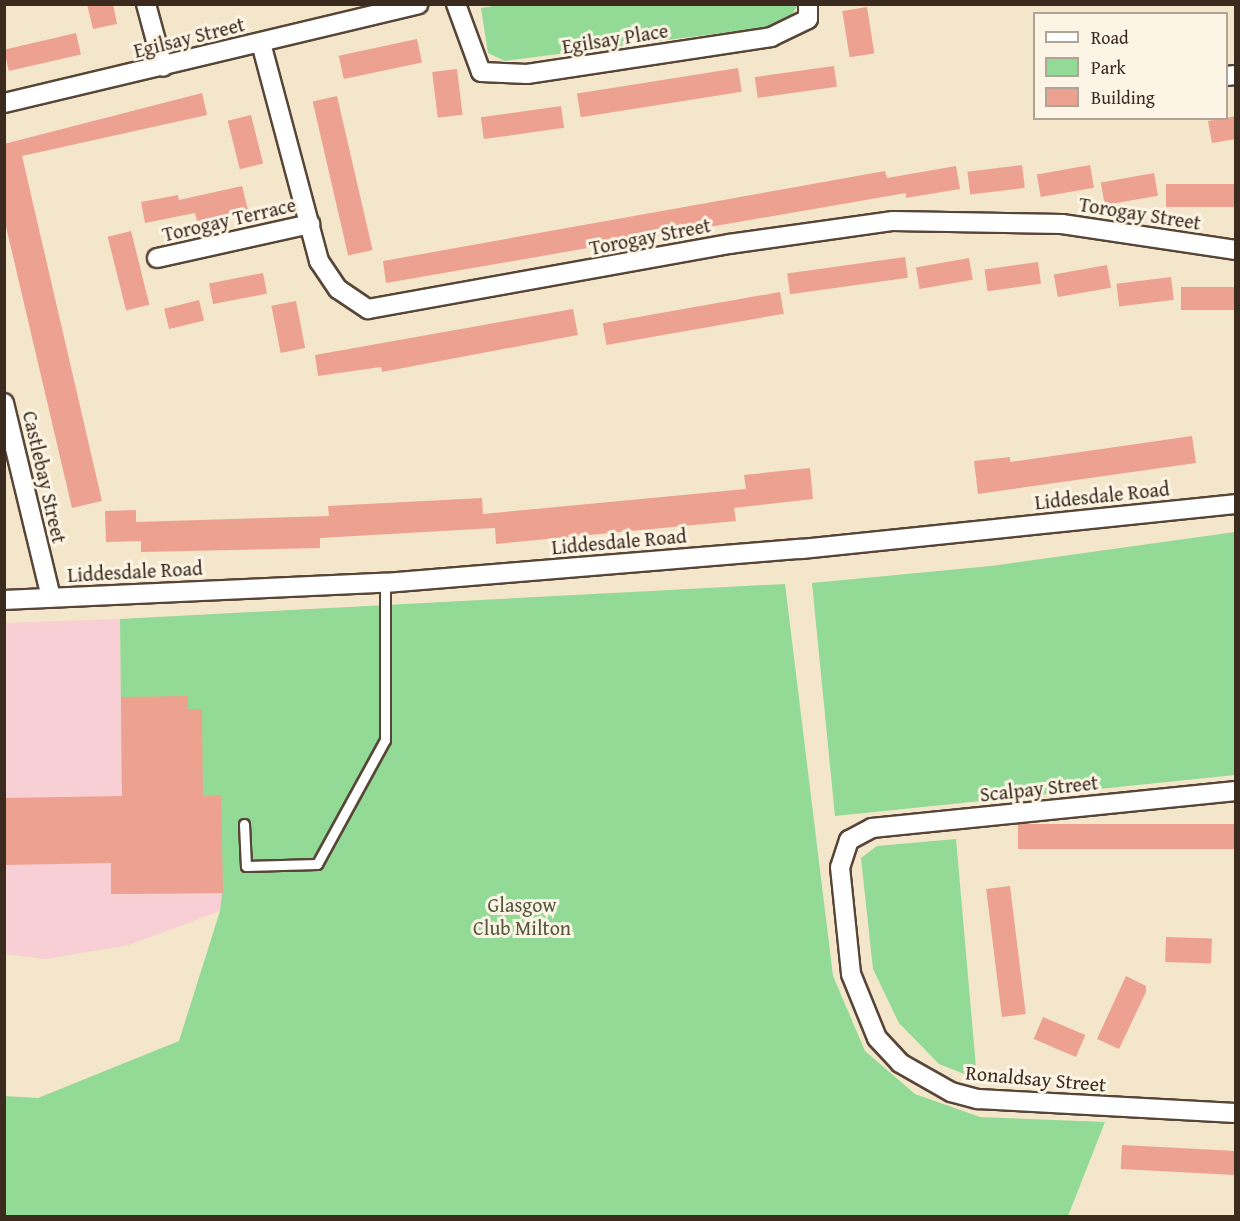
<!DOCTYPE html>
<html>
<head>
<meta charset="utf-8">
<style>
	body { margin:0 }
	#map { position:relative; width:1240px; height:1221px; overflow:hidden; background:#f4e6cb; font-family:"Gentium Book Plus",serif }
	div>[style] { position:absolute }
	.built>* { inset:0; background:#f7cfd4 }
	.green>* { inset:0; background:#92da95 }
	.building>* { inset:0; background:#eda291; transform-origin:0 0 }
	.roads { filter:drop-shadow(2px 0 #574638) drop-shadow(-2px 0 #574638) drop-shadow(0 2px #574638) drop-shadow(0 -2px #574638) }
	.service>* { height:9px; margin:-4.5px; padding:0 4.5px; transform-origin:4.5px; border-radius:4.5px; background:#fff }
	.minor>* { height:18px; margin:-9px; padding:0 9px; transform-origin:9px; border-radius:9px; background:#fff }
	span { translate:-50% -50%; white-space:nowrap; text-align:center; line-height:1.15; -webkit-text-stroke:6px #fcf5e5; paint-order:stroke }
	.street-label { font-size:20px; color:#3b2a1e }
	.park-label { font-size:20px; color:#51563c }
	.frame { position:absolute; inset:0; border:6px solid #3b2a1e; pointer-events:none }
	.legend { position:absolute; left:1033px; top:12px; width:195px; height:108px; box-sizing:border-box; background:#fcf5e5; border:2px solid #afa495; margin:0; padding:8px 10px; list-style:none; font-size:18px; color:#3b2a1e }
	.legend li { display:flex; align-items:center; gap:12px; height:30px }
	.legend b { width:30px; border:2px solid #afa495 }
</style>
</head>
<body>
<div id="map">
	<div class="built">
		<div style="clip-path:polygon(120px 619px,122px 796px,112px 894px,223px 893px,220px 911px,129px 945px,46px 959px,5px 954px,4px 623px)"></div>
	</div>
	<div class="green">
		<div style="clip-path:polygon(506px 4px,796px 4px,797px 7px,784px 25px,505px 61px,488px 53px,481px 8px)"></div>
		<div style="clip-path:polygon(1235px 532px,1235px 775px,835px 816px,812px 583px,991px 566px)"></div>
		<div style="clip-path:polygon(785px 584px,833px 976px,865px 1051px,915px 1094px,980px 1117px,1105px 1122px,1068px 1216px,5px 1216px,4px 1096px,38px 1098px,179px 1041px,220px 911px,222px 893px,111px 894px,122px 796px,120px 619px)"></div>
		<div style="clip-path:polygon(956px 839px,977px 1079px,939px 1064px,899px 1023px,873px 969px,861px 858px,877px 846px)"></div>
	</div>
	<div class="building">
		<div style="clip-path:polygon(87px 4px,113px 4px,117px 24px,93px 29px)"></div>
		<div style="left:867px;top:7px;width:47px;height:25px;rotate:81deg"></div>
		<div style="left:76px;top:33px;width:22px;height:74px;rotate:77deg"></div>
		<div style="left:417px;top:39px;width:24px;height:80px;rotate:78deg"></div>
		<div style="left:834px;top:66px;width:21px;height:80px;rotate:82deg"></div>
		<div style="left:738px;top:68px;width:24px;height:163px;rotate:81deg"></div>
		<div style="left:457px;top:69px;width:46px;height:25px;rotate:83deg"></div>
		<div style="clip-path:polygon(202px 93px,207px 115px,22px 156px,102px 501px,72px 508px,4px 218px,4px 144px)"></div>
		<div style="left:337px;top:96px;width:158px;height:25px;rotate:77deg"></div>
		<div style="left:561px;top:106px;width:22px;height:81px;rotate:82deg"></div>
		<div style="left:251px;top:115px;width:50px;height:24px;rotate:76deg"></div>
		<div style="clip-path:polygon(1236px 116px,1236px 139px,1212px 143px,1208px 121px)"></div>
		<div style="left:1022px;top:165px;width:23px;height:55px;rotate:83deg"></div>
		<div style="left:1090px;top:165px;width:23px;height:54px;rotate:80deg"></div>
		<div style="clip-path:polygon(956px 166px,960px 189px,906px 198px,906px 193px,386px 283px,383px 261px,885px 171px,887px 178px)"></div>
		<div style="left:1154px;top:173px;width:23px;height:54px;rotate:80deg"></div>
		<div style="left:1236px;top:184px;width:23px;height:70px;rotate:90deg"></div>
		<div style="clip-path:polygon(242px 186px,248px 210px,197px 221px,195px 213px,145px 223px,141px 202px,178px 195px,179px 200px)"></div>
		<div style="left:131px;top:231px;width:76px;height:24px;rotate:76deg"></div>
		<div style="left:905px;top:257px;width:21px;height:119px;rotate:82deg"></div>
		<div style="left:969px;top:258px;width:22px;height:54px;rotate:80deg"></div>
		<div style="left:1038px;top:262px;width:22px;height:54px;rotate:82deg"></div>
		<div style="left:1107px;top:265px;width:23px;height:54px;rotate:80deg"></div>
		<div style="left:263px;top:273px;width:21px;height:55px;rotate:79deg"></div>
		<div style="left:1171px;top:277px;width:23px;height:55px;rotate:83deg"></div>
		<div style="left:1236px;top:287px;width:23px;height:55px;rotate:90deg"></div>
		<div style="left:780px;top:292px;width:22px;height:180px;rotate:80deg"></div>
		<div style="left:199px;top:300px;width:21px;height:36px;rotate:76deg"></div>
		<div style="left:296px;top:301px;width:48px;height:25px;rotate:79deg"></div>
		<div style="clip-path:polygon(573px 309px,578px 335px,382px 372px,381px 367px,318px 376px,315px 355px)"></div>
		<div style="clip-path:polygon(1192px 436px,1196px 463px,978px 494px,974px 461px,1010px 457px,1010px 462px)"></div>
		<div style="clip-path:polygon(810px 468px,813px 499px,734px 508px,736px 521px,496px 544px,495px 528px,320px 538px,320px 548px,141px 552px,141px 541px,106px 542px,105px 511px,136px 510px,136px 522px,329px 516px,328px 506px,482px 498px,483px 514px,746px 489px,744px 475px)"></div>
		<div style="clip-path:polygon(188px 696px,188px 709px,202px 709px,203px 796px,221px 795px,223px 893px,111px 894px,111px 863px,4px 865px,4px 798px,122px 796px,121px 697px)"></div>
		<div style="left:1236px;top:824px;width:25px;height:218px;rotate:90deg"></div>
		<div style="left:1010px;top:886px;width:129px;height:24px;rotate:83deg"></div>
		<div style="left:1166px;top:937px;width:46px;height:25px;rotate:2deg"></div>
		<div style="clip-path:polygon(1126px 976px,1146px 986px,1146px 992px,1119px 1049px,1097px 1039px)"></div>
		<div style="left:1043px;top:1017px;width:46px;height:24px;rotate:23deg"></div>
		<div style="left:1122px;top:1145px;width:114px;height:24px;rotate:3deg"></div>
	</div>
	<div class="roads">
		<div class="service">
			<div style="left:244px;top:824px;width:42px;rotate:87.3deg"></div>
			<div style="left:246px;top:866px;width:71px;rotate:-1.6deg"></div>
			<div style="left:317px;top:864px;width:141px;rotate:-61.3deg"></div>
			<div style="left:385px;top:740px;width:157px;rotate:-90deg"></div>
		</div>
		<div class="minor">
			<div style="left:146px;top:4px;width:65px;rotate:74.9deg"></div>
			<div style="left:456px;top:4px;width:72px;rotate:69.8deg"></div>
			<div style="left:481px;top:72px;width:46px;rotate:2.5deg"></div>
			<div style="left:527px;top:74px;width:247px;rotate:-8.6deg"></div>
			<div style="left:771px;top:37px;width:41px;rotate:-25.9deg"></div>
			<div style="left:808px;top:19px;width:15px;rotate:-90deg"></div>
			<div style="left:261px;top:43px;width:226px;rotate:75.1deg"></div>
			<div style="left:319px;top:261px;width:34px;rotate:56deg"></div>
			<div style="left:338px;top:289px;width:36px;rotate:34deg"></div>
			<div style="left:368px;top:309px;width:367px;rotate:-10.2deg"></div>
			<div style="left:729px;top:244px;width:166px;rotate:-8deg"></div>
			<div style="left:893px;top:221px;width:169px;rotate:1deg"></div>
			<div style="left:1062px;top:224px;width:176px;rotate:8.5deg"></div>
			<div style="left:1226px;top:76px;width:10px;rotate:-6deg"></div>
			<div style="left:4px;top:103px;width:426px;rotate:-13.4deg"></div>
			<div style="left:157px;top:258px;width:157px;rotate:-12.5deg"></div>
			<div style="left:4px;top:403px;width:200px;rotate:76.4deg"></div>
			<div style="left:4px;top:600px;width:381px;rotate:-2.6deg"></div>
			<div style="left:385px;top:583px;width:417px;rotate:-4.7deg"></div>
			<div style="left:801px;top:549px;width:437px;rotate:-5.9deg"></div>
			<div style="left:1236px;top:791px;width:366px;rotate:174.2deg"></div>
			<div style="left:872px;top:828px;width:26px;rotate:152deg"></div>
			<div style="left:849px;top:840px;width:28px;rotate:108deg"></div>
			<div style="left:840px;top:867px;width:108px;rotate:84.1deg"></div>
			<div style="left:851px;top:974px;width:69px;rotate:67.9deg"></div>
			<div style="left:877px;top:1038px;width:34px;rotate:47deg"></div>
			<div style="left:900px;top:1063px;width:59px;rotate:29.6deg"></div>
			<div style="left:951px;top:1092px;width:28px;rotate:15deg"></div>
			<div style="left:978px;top:1099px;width:258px;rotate:3.1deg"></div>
		</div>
	</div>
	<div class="street-label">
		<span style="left:189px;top:37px;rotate:-14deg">Egilsay Street</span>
		<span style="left:615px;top:38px;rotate:-9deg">Egilsay Place</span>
		<span style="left:1140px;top:213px;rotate:9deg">Torogay Street</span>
		<span style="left:229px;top:219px;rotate:-13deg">Torogay Terrace</span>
		<span style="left:650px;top:236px;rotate:-11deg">Torogay Street</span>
		<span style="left:45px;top:477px;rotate:77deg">Castlebay Street</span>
		<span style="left:1102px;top:495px;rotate:-6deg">Liddesdale Road</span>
		<span style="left:619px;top:541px;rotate:-5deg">Liddesdale Road</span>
		<span style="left:135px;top:571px;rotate:-3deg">Liddesdale Road</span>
		<span style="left:1039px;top:788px;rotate:-6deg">Scalpay Street</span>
		<span style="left:1036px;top:1078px;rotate:5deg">Ronaldsay Street</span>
	</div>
	<div class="park-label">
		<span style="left:522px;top:916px">Glasgow<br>Club Milton</span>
	</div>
	<div class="frame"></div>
	<ul class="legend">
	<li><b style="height:8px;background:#fff"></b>Road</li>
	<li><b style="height:16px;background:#92da95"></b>Park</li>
	<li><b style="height:16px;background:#eda291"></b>Building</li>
	</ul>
</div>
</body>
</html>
